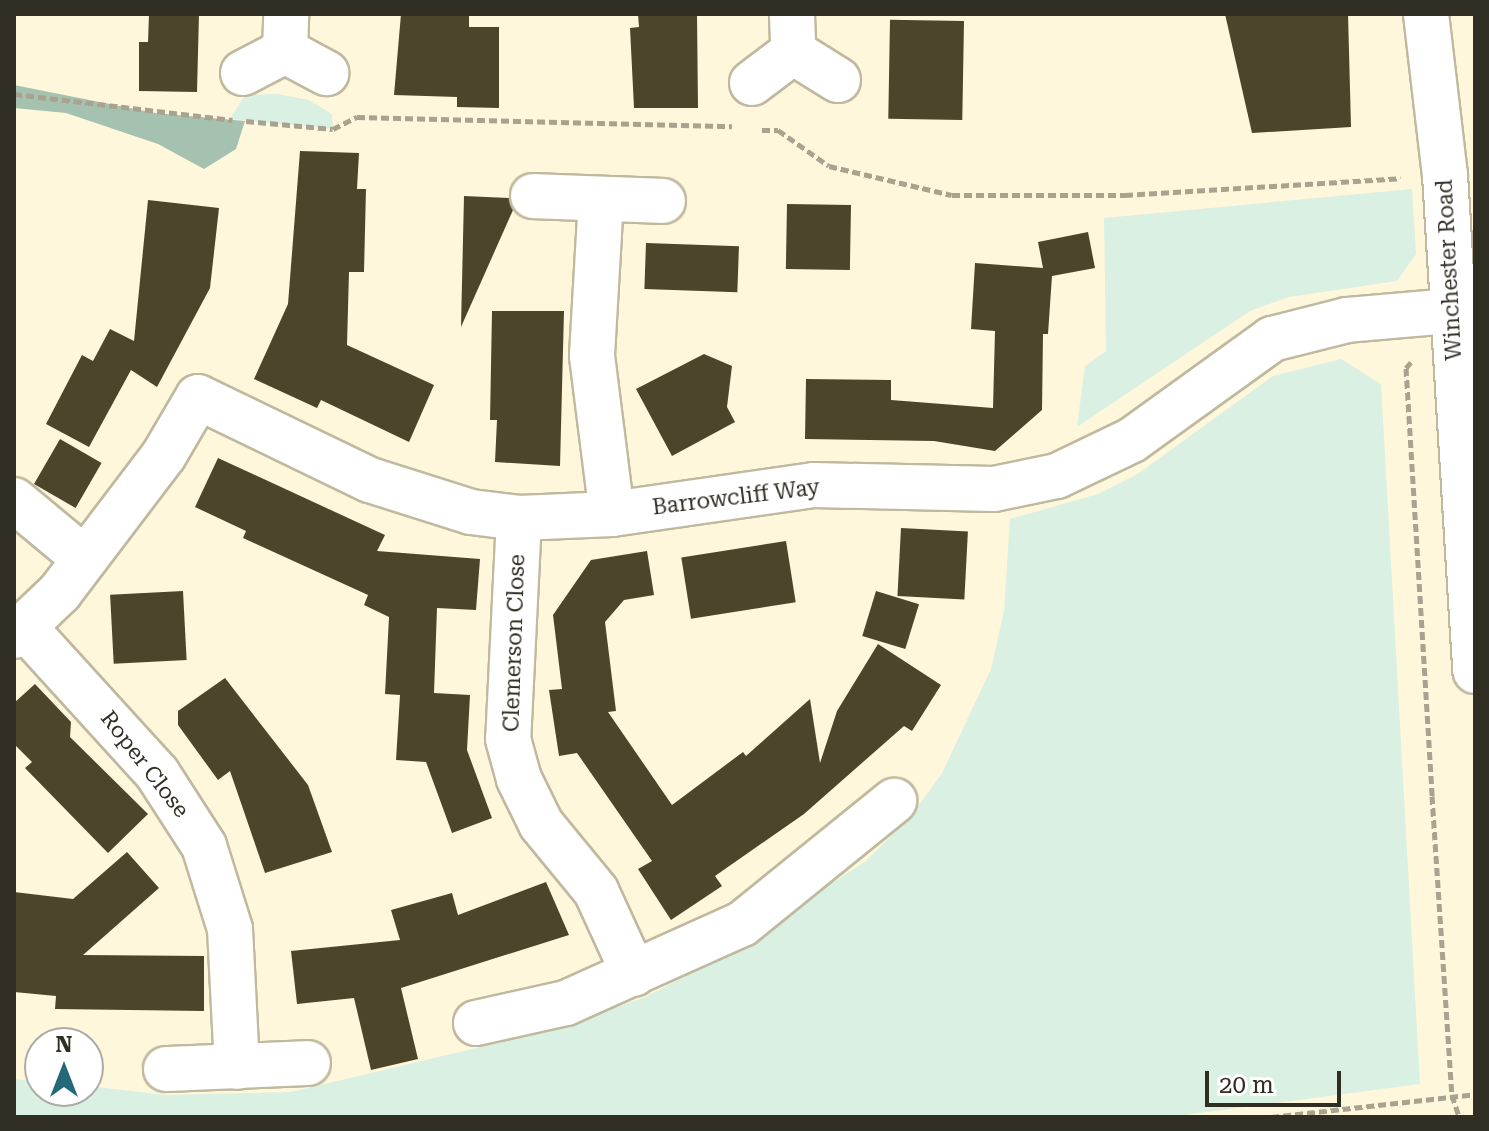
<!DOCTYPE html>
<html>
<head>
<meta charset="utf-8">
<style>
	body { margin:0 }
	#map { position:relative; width:1489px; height:1131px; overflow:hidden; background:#fef7dc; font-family:"Roboto Serif",serif }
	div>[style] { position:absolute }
	.green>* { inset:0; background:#d9f0e2 }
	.forest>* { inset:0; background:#a5c2b1 }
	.building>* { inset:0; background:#4c452c; transform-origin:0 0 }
	.path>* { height:5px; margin-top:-2.5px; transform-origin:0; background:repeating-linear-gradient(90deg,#a8a28f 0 8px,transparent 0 12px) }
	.roads { filter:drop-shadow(2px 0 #c0b99f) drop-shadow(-2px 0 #c0b99f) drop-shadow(0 2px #c0b99f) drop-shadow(0 -2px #c0b99f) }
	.street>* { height:44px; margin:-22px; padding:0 22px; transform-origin:22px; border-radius:22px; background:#fff }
	.secondary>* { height:44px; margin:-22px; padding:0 22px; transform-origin:22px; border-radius:22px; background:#fff }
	span { translate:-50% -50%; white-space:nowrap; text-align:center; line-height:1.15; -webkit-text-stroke:8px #fff; paint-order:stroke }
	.street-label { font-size:22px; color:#302d23 }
	.frame { position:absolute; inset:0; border:16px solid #302d23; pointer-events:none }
	.north { position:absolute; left:24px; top:1027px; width:80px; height:80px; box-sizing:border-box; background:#fff; border:2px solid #acaba7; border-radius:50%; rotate:0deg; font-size:22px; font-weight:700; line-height:32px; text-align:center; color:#302d23 }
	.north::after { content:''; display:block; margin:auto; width:28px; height:36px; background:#236979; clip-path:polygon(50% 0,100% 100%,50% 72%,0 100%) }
	.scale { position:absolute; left:1205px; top:1071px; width:136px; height:36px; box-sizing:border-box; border:4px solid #302d23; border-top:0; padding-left:10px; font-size:24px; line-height:28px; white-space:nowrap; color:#302d23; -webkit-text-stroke:6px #fff; paint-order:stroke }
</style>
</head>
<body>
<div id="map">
	<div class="green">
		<div style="clip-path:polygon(277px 94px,309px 100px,332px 114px,333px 129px,230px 119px,245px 95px)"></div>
		<div style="clip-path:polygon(1412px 189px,1416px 254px,1397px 281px,1289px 297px,1250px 311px,1077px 427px,1085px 366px,1106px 351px,1104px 218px)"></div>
		<div style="clip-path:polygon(1341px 359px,1381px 384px,1420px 1084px,1168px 1117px,14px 1117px,14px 1079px,40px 1082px,40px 1091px,88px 1091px,88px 1086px,165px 1095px,291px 1092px,560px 1028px,645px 997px,707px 965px,866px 861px,912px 815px,942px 773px,991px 669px,1004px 611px,1010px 519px,1098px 494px,1136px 475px,1273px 376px)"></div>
	</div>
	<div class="forest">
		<div style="clip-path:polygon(14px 85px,155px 113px,245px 121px,236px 149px,204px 169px,158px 144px,66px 113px,14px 108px)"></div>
	</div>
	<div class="building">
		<div style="clip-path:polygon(149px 14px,199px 14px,197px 92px,139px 91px,139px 42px,148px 42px)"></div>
		<div style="clip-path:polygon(401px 14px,469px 14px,469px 27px,499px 27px,499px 108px,457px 107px,457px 97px,394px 95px)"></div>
		<div style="clip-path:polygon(638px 14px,697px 14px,698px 108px,634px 108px,630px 28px,639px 27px)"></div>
		<div style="clip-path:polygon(1225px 14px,1348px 14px,1351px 127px,1252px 133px)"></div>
		<div style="left:964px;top:21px;width:99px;height:74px;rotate:91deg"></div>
		<div style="clip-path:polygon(300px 151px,359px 153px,357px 189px,366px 189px,364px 272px,349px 272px,347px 345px,434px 385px,409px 442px,321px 400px,317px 408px,254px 379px,288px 304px)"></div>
		<div style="clip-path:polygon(464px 196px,509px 198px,513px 210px,461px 327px)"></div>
		<div style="clip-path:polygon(148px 200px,219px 208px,210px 288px,157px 387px,131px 370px,89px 447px,46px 424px,82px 355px,93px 361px,110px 329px,134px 341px)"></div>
		<div style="left:787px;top:204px;width:64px;height:65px;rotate:1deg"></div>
		<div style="clip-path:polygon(1088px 232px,1095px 268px,1052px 276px,1048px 334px,1043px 334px,1042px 410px,995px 451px,934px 441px,805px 439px,806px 379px,891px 380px,891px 400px,993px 408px,995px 331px,971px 329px,975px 263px,1043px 268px,1038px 242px)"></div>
		<div style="left:646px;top:243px;width:93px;height:46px;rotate:2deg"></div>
		<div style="clip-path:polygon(492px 311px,564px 311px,560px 466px,495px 462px,497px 420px,490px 420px)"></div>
		<div style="clip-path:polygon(704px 354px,732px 366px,727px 407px,735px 422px,672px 456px,636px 389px)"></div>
		<div style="left:60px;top:439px;width:48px;height:52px;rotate:30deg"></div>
		<div style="clip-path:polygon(218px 458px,385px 535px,377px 551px,480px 559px,476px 610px,437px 608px,434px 693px,470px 695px,467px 750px,492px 818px,452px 833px,426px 762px,396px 760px,400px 695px,385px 694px,389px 617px,364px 605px,368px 595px,243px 538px,246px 531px,195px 507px)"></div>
		<div style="left:901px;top:528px;width:67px;height:68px;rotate:3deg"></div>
		<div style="left:786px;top:541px;width:62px;height:106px;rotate:81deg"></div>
		<div style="clip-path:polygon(647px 551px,654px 595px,624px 600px,605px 622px,616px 711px,608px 712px,672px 805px,743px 752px,746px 756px,810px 699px,820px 763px,837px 711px,878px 644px,941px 685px,912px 731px,904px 726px,804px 814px,715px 876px,722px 886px,671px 920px,638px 869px,652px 861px,577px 753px,559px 756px,549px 690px,562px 689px,553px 615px,591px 560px)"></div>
		<div style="left:183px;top:591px;width:69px;height:73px;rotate:87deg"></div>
		<div style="left:876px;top:591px;width:45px;height:47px;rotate:17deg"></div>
		<div style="clip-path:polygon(225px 678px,308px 785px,332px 852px,265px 873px,230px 771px,218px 780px,178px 725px,178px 711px)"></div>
		<div style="clip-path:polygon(35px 684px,71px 722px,70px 737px,148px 814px,108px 853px,25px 768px,32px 762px,14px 744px,14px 703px)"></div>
		<div style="clip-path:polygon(127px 852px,159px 888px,83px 955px,204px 956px,204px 1011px,55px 1009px,56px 996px,14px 992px,14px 892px,73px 899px)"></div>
		<div style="clip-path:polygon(546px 882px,569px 935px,401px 988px,418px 1059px,371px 1070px,354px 998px,297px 1004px,291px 951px,400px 940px,391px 910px,452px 893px,458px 915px)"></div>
	</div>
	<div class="path">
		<div style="left:14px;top:94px;width:220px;rotate:6.8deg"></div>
		<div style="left:246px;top:121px;width:87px;rotate:5.3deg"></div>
		<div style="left:333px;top:129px;width:27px;rotate:-27deg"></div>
		<div style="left:357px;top:117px;width:375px;rotate:1.4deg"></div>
		<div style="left:762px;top:130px;width:16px"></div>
		<div style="left:778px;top:130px;width:62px;rotate:35.2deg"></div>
		<div style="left:829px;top:166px;width:126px;rotate:13.3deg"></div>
		<div style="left:952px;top:195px;width:173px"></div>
		<div style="left:1125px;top:195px;width:276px;rotate:-3.5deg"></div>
		<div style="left:1411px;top:362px;width:8px;rotate:130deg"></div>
		<div style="left:1406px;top:368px;width:429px;rotate:86.5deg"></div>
		<div style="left:1432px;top:796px;width:300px;rotate:86.2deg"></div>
		<div style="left:1452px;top:1095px;width:23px;rotate:72deg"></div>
		<div style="left:1271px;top:1117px;width:205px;rotate:-6.4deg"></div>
	</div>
	<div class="roads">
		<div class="street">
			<div style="left:792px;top:14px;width:38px;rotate:88deg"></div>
			<div style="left:793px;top:52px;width:53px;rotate:31.9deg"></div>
			<div style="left:285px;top:51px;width:47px;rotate:28.2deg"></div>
			<div style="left:243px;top:73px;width:47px;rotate:-27.6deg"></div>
			<div style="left:285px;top:51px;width:37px;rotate:-88deg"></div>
			<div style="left:752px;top:83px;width:51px;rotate:-37.1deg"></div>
			<div style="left:533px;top:196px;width:130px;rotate:2.2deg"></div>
			<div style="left:601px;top:199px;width:157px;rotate:93.3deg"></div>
			<div style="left:592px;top:356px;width:159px;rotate:82.8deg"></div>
			<div style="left:14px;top:500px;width:92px;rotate:39.7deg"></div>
			<div style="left:519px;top:518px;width:221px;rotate:92.8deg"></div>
			<div style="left:508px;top:739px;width:41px;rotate:74.6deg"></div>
			<div style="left:519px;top:779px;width:50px;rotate:63.9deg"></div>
			<div style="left:541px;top:824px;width:87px;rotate:50.6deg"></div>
			<div style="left:596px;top:891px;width:91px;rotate:65.4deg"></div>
			<div style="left:25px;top:628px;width:196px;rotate:47.7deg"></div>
			<div style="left:157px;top:773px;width:87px;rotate:57.2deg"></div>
			<div style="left:204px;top:846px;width:87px;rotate:72.6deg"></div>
			<div style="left:230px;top:929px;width:138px;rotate:87.1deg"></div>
			<div style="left:14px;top:636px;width:64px;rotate:-43.7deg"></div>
			<div style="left:60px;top:592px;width:172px;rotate:-52.8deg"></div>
			<div style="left:164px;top:455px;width:67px;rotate:-59.6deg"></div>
			<div style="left:198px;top:397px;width:191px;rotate:25.8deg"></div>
			<div style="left:370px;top:480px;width:106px;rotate:17.6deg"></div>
			<div style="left:471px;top:512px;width:48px;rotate:7.1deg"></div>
			<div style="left:519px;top:518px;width:93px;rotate:-2.5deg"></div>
			<div style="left:612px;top:514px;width:204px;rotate:-8.2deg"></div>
			<div style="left:814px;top:485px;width:180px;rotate:1.3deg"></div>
			<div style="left:994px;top:489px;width:64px;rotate:-11.7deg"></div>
			<div style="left:1057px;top:476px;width:83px;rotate:-25.6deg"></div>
			<div style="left:1132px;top:440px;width:173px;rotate:-35.8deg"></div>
			<div style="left:1272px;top:339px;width:77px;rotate:-14.2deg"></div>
			<div style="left:1347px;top:320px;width:103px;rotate:-5deg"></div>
			<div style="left:476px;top:1023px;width:92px;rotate:-12.5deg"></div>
			<div style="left:566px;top:1003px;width:193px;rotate:-24.2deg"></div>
			<div style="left:742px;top:924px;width:196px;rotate:-39deg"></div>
			<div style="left:166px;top:1069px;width:142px;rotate:-2.4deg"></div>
		</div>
		<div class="secondary">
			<div style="left:1426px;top:14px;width:162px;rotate:83.3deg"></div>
			<div style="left:1445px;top:175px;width:497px;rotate:86.5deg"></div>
		</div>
	</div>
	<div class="street-label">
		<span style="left:1449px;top:270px;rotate:-93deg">Winchester Road</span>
		<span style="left:736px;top:497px;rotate:-7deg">Barrowcliff Way</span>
		<span style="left:514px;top:643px;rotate:-88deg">Clemerson Close</span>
		<span style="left:145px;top:764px;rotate:52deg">Roper Close</span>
	</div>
	<div class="frame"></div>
	<div class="north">N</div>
	<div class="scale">20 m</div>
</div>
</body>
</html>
